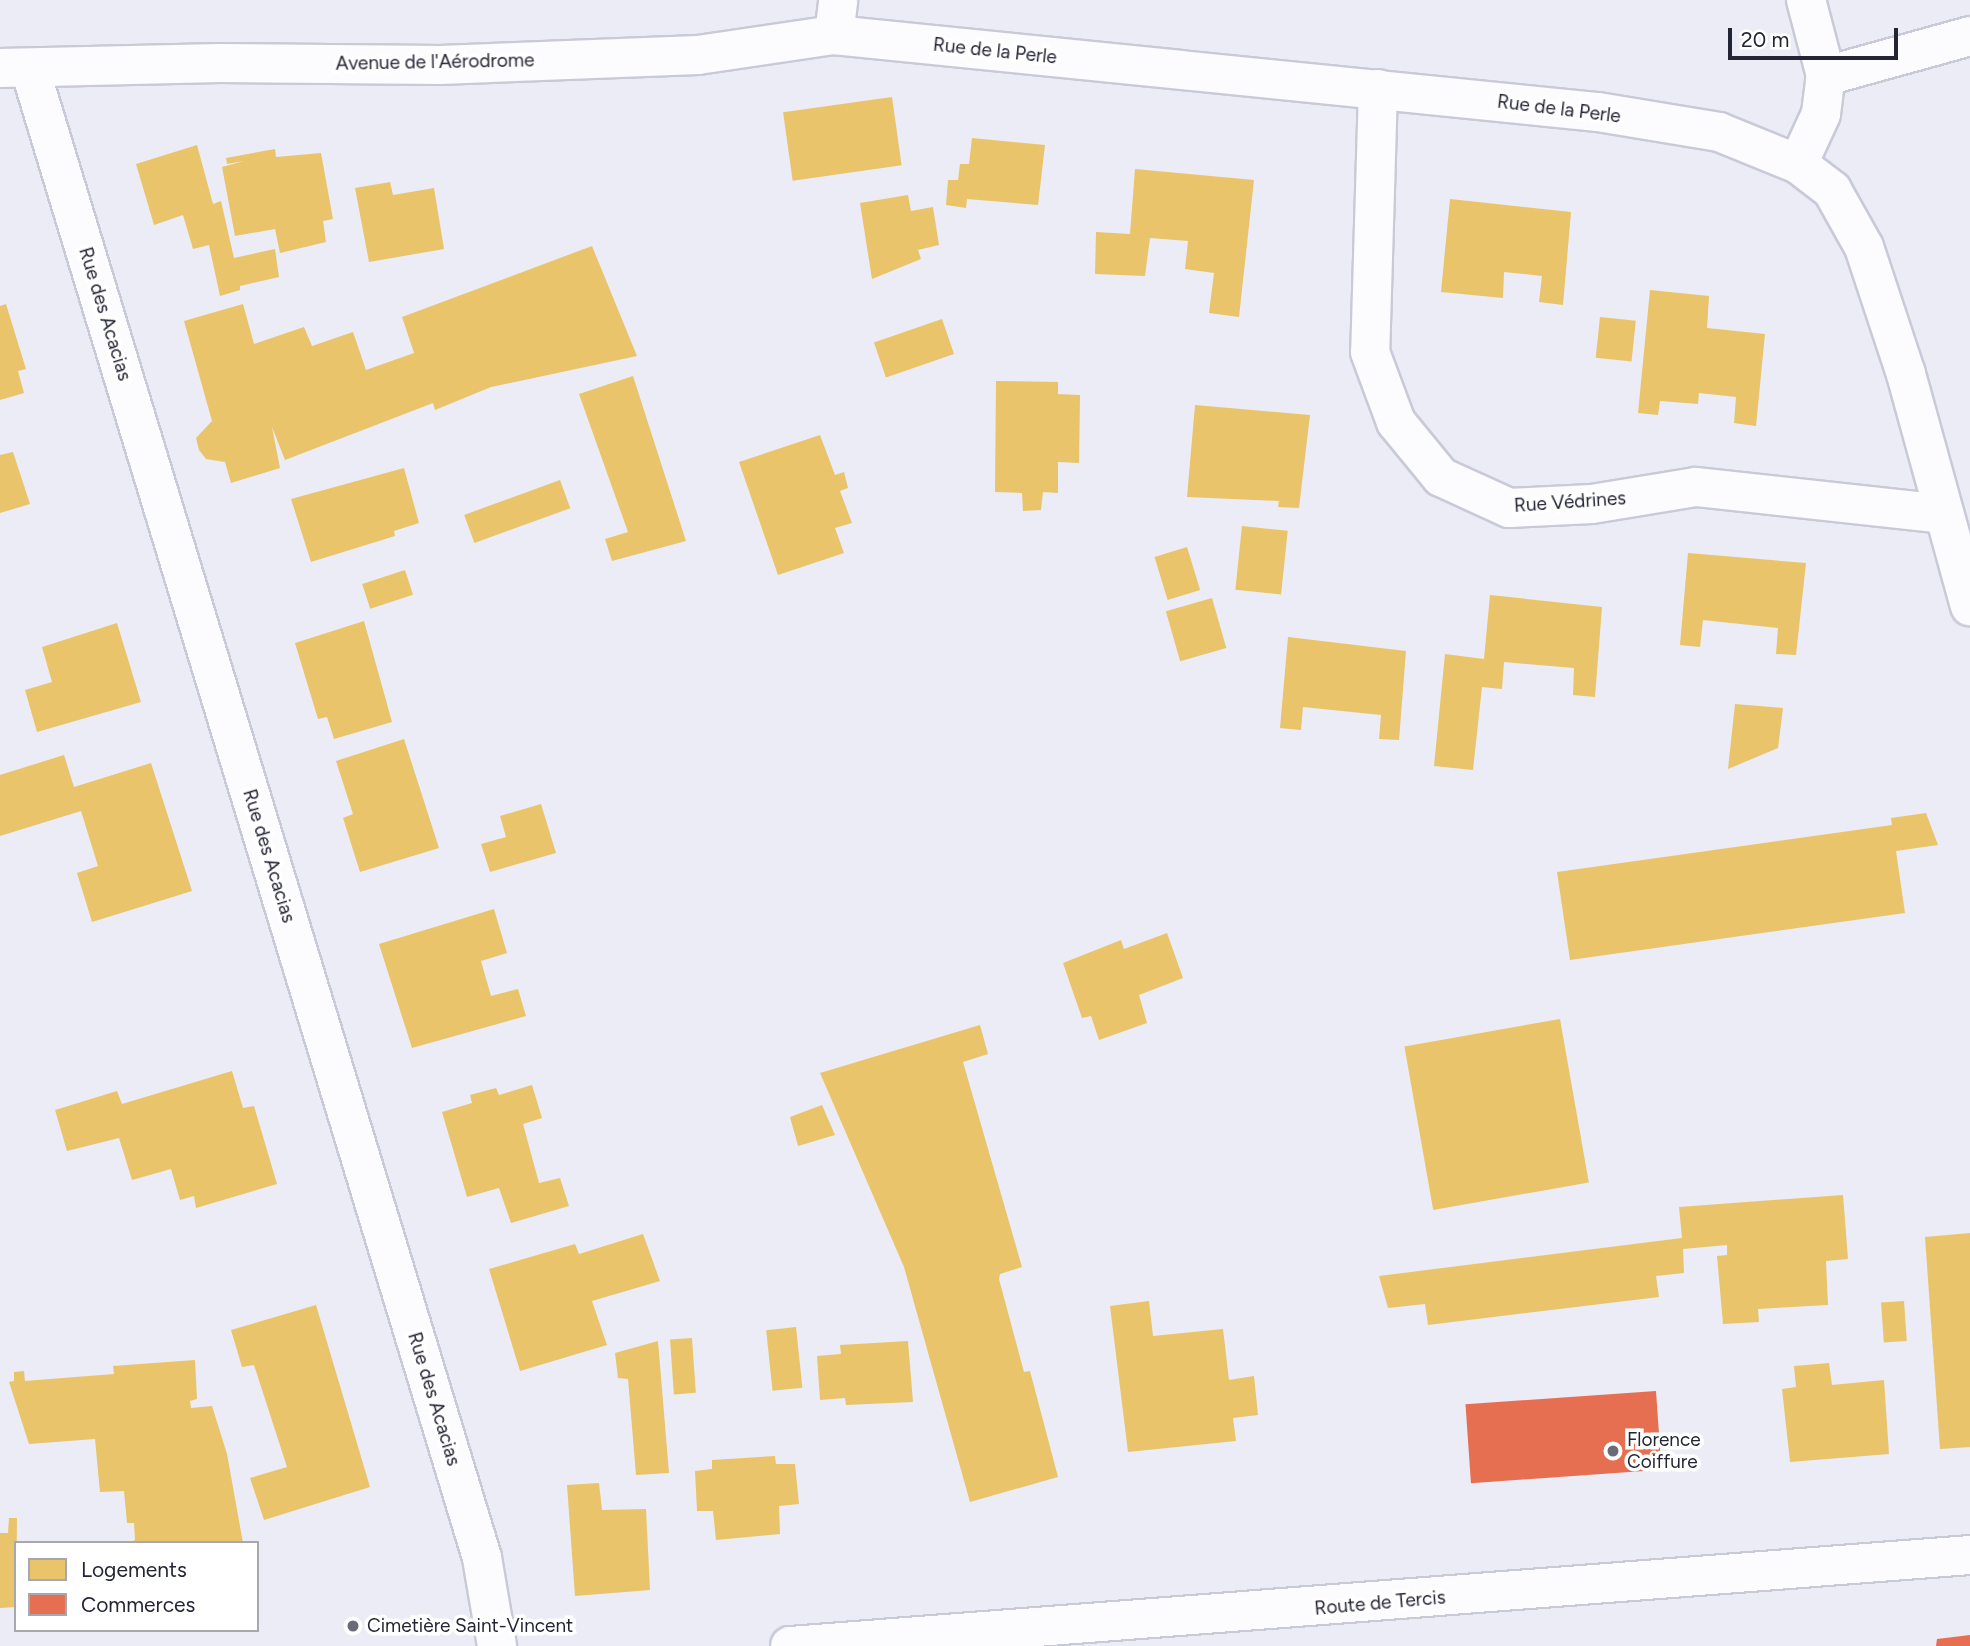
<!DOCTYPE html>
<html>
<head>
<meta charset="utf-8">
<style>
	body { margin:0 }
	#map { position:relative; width:1970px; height:1646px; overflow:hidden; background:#ebecf5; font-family:Figtree,sans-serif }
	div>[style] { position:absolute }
	.homes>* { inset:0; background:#e9c46a; transform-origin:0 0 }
	.shops>* { inset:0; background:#e76f51; transform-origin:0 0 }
	.roads { filter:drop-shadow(2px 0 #c9cad7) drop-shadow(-2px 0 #c9cad7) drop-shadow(0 2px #c9cad7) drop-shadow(0 -2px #c9cad7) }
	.street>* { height:38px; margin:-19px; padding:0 19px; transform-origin:19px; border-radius:19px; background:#fcfcfe }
	.secondary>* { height:38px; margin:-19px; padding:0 19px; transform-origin:19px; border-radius:19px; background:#fcfcfe }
	.dots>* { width:19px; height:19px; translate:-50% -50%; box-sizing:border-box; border:4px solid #fff; border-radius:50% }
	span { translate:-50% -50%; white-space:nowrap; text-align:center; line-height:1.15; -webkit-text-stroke:7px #fff; paint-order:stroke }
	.street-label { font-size:19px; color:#242534 }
	.poi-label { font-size:19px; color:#242534 }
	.left { translate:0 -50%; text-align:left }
	.legend { position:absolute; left:14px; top:1541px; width:245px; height:91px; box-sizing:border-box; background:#fff; border:2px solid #a7a8ae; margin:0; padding:9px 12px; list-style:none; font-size:21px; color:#242534 }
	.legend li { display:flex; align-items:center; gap:14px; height:35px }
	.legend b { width:35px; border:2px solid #a7a8ae }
	.scale { position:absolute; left:1728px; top:28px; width:170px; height:32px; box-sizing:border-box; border:4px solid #242534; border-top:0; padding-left:9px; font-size:21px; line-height:24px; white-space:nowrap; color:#242534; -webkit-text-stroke:5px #fff; paint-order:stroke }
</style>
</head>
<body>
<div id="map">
	<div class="homes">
		<div style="left:892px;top:97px;width:69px;height:110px;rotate:82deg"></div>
		<div style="clip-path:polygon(972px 138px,1045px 145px,1038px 205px,967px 199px,966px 208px,946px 205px,948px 180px,958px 180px,960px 164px,969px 164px)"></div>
		<div style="clip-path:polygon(197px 145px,213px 204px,221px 201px,234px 258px,275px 249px,279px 277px,240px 286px,240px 290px,220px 296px,209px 245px,193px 249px,183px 215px,154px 225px,136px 164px)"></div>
		<div style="clip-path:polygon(275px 149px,276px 157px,321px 153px,333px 219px,323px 221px,326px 242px,280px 253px,275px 229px,235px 236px,222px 167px,244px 161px,227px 164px,226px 158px)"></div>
		<div style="clip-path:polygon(1135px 169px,1254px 180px,1239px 317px,1209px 313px,1214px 273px,1185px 269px,1188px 241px,1150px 238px,1145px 276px,1095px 274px,1096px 232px,1130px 234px)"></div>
		<div style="clip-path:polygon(390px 182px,393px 195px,434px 188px,444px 249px,369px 262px,355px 188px)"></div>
		<div style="clip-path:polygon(908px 195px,911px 211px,933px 207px,939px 245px,918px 250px,921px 259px,872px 279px,860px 203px)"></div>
		<div style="clip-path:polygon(1450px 199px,1571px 212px,1563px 305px,1539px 302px,1542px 276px,1504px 272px,1503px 298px,1441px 292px)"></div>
		<div style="clip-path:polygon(592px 246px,637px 356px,491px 387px,435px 410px,433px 403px,285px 460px,272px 427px,280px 468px,231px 483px,225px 462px,206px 459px,199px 450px,196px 438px,212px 421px,184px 321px,243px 304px,254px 344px,304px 327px,312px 346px,353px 332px,366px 370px,414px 353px,402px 317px)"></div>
		<div style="clip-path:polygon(1650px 290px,1709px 296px,1707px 328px,1765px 334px,1756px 426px,1734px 423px,1736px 397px,1699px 393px,1698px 404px,1660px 401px,1658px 415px,1638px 413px)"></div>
		<div style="clip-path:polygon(6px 304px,26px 369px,18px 371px,24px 393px,0 400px,0 306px)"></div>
		<div style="left:1600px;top:317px;width:36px;height:41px;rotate:6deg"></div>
		<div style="left:942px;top:319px;width:37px;height:72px;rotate:71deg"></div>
		<div style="clip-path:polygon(633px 376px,686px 541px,612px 561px,605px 539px,628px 532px,579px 394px)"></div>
		<div style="clip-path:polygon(996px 381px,1058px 382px,1058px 394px,1080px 395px,1079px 463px,1058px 462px,1058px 493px,1043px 492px,1041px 510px,1023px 511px,1022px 493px,995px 492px)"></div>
		<div style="clip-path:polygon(1195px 405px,1310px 415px,1299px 508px,1278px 507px,1279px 501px,1187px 497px)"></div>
		<div style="clip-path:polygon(820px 435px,835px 475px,844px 472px,848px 488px,840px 491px,852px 523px,835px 528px,844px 553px,778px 575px,739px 462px)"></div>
		<div style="clip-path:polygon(13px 452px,30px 504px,0 513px,0 455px)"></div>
		<div style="clip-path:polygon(404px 468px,419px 523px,394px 531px,395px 536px,311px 562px,291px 499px)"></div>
		<div style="left:560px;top:480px;width:30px;height:102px;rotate:70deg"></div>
		<div style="left:1242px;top:526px;width:46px;height:64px;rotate:6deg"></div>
		<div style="left:1187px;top:547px;width:45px;height:34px;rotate:73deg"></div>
		<div style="clip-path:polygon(1688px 553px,1806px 563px,1796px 655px,1776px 654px,1778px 628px,1703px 620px,1700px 647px,1680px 645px)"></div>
		<div style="left:405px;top:570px;width:26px;height:45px;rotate:72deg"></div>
		<div style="clip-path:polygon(1490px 595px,1602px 607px,1595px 697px,1573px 695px,1574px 668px,1504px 662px,1502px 689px,1482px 687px,1473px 770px,1434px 766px,1445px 654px,1484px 659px)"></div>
		<div style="left:1212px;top:598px;width:52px;height:48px;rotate:74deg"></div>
		<div style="clip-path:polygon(364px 621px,392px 722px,334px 739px,327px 717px,318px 719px,295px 643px)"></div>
		<div style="clip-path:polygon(117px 623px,141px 702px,37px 732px,25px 690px,52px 682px,42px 647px)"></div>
		<div style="clip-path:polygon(1288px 637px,1406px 651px,1399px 740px,1379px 739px,1381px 715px,1303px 707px,1301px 730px,1280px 728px)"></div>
		<div style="clip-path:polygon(1735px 704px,1783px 708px,1778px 748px,1728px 769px)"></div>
		<div style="clip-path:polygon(404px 739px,439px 848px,360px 872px,343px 818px,353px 814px,336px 761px)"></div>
		<div style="clip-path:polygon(64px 755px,74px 787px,151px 763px,192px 891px,92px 922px,77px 873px,98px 866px,81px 811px,0 836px,0 775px)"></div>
		<div style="clip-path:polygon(541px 804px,556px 853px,490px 872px,481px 844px,506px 837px,500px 816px)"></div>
		<div style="clip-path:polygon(1926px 813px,1938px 845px,1896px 851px,1905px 913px,1570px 960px,1557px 872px,1892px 825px,1891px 818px)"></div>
		<div style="clip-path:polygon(494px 909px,507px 953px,481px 961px,491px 996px,518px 989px,526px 1016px,412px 1048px,379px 944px)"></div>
		<div style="clip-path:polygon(1167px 933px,1183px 978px,1139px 995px,1147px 1023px,1099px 1040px,1091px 1016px,1082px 1018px,1063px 963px,1121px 940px,1124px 949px)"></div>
		<div style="left:1560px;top:1019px;width:166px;height:158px;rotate:80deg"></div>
		<div style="clip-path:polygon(980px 1025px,988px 1054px,963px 1062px,1022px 1267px,1000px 1274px,999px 1279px,1024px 1372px,1030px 1371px,1058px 1477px,970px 1502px,904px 1267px,820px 1073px)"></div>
		<div style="clip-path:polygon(232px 1071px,243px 1108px,254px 1106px,277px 1184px,196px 1208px,194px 1196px,180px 1200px,171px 1169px,132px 1180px,119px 1138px,67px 1151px,55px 1110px,117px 1091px,122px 1104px)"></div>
		<div style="clip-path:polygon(532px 1085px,542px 1118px,523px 1124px,539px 1183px,560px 1178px,569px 1206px,511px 1223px,499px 1188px,467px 1197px,442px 1112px,472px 1103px,470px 1095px,496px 1088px,499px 1095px)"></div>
		<div style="clip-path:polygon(822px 1105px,835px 1135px,798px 1146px,790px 1117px)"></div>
		<div style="clip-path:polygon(1843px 1195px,1848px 1259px,1826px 1261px,1828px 1305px,1758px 1309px,1759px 1322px,1723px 1324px,1717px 1256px,1727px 1255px,1727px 1245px,1683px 1249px,1684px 1273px,1656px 1276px,1659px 1297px,1428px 1325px,1425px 1304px,1388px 1308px,1379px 1276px,1682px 1238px,1679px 1207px)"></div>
		<div style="clip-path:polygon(1970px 1233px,1970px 1447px,1940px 1449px,1925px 1237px)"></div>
		<div style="clip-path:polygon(643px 1234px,660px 1281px,592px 1301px,607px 1345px,520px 1371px,489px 1269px,575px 1244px,579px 1254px)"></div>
		<div style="clip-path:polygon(1149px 1301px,1153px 1336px,1223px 1329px,1229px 1380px,1254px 1376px,1258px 1415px,1233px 1418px,1236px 1441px,1128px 1452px,1110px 1306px)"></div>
		<div style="left:1904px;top:1301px;width:40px;height:23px;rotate:86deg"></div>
		<div style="clip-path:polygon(316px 1305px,370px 1487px,264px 1520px,250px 1478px,287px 1467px,254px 1365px,242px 1367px,231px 1330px)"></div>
		<div style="left:796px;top:1327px;width:61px;height:30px;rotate:84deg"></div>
		<div style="left:692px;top:1338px;width:55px;height:22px;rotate:86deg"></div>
		<div style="clip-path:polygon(658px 1341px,669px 1473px,636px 1475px,628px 1379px,618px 1378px,615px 1353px)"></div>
		<div style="clip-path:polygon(908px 1341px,913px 1402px,846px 1405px,845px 1398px,820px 1400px,817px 1356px,841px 1354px,840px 1345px)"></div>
		<div style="clip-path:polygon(195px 1360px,197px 1399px,190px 1401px,191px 1408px,212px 1406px,227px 1454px,243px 1543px,129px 1543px,135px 1540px,134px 1523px,127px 1523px,124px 1491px,100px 1492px,95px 1439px,29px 1444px,9px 1382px,14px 1381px,14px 1372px,24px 1371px,25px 1381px,114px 1374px,113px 1366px)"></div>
		<div style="clip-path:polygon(1829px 1363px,1832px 1385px,1884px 1380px,1889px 1454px,1790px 1462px,1782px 1389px,1796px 1387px,1794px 1366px)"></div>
		<div style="clip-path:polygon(775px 1456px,776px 1464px,795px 1464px,799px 1504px,779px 1506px,780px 1534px,716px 1540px,713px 1511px,697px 1511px,695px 1471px,712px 1469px,712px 1460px)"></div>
		<div style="clip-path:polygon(599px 1483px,602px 1510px,646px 1509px,650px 1590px,575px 1596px,567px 1485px)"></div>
		<div style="clip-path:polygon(9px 1518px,17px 1518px,16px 1607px,0 1608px,0 1533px,8px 1533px)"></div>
	</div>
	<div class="shops">
		<div style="left:1656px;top:1391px;width:79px;height:191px;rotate:86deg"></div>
		<div style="clip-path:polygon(1970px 1635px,1970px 1646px,1936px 1646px,1937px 1639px)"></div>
	</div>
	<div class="roads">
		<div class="street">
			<div style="left:834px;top:35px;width:35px;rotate:-83deg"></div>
			<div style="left:0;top:68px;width:220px;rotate:-1.3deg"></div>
			<div style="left:220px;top:63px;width:220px;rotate:0.5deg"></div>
			<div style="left:440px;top:65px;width:258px;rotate:-2.2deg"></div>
			<div style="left:698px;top:55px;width:137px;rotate:-8.4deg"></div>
			<div style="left:834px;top:35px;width:768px;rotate:5.76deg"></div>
			<div style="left:1598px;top:112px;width:123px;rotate:9.4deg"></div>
			<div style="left:1719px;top:132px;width:85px;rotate:22.1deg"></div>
			<div style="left:1798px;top:164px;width:43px;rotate:37.4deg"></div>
			<div style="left:1832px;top:190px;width:65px;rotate:60.7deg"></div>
			<div style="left:1864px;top:247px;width:134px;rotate:71.7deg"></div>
			<div style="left:1906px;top:374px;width:241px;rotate:74.6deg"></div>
			<div style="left:30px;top:69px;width:1556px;rotate:73.11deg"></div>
			<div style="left:482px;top:1558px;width:89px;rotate:80.3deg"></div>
			<div style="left:1826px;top:76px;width:149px;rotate:-15.5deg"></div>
			<div style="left:1378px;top:89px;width:263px;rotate:91.7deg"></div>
			<div style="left:1370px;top:352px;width:75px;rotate:69.6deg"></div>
			<div style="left:1396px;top:422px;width:71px;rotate:50.7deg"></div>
			<div style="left:1441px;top:477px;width:75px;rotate:24.5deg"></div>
			<div style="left:1509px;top:508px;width:83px;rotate:-2.8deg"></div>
			<div style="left:1592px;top:504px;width:105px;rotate:-9.3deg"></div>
			<div style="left:1696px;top:487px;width:248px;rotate:6.2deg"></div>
			<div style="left:1798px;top:164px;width:55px;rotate:-65.3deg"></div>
			<div style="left:1821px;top:114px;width:38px;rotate:-83deg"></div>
			<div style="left:1826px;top:76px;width:79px;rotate:-104.7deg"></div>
		</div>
		<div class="secondary">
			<div style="left:790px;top:1646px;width:1184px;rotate:-4.41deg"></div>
		</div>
	</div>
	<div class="dots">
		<div style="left:1613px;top:1451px;background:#6a6b78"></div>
		<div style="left:353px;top:1626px;background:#6a6b78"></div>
	</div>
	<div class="street-label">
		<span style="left:995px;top:51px;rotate:6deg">Rue de la Perle</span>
		<span style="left:435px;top:62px;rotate:-1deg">Avenue de l'Aérodrome</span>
		<span style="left:1559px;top:109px;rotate:7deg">Rue de la Perle</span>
		<span style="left:105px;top:314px;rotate:73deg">Rue des Acacias</span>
		<span style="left:1570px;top:502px;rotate:-4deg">Rue Védrines</span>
		<span style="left:269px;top:856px;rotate:73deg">Rue des Acacias</span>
		<span style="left:434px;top:1399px;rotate:73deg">Rue des Acacias</span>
		<span style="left:1380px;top:1603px;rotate:-5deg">Route de Tercis</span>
	</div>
	<div class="poi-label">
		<span class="left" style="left:1627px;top:1451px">Florence<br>Coiffure</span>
		<span class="left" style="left:367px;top:1626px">Cimetière Saint-Vincent</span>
	</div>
	<ul class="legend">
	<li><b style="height:19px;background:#e9c46a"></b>Logements</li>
	<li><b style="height:19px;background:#e76f51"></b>Commerces</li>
	</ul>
	<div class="scale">20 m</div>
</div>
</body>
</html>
